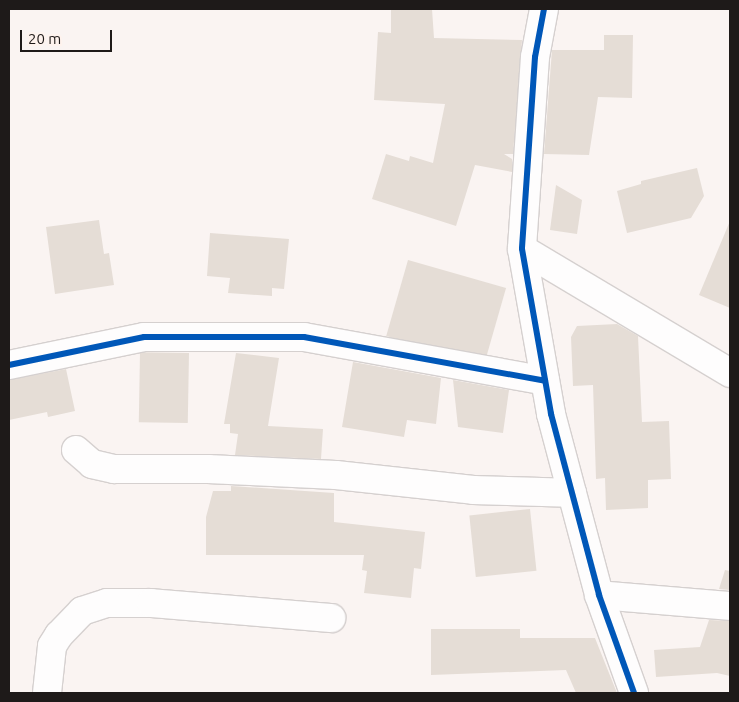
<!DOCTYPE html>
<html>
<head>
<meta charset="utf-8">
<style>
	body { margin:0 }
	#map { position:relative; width:739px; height:702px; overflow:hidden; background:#faf4f2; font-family:Ubuntu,sans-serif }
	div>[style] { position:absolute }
	.building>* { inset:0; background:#e5ddd6; transform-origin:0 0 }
	.roads { filter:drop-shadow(1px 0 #d5d0cf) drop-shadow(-1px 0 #d5d0cf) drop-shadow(0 1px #d5d0cf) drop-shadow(0 -1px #d5d0cf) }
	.minor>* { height:28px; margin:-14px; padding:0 14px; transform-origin:14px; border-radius:14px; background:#fefdfd }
	.tertiary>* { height:28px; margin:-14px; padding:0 14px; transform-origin:14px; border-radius:14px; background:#fefdfd }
	.cycleway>* { height:6px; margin:-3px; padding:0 3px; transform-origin:3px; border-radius:3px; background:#0057b8 }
	span { translate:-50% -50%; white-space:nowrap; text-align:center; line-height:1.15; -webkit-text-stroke:4px #fef3ee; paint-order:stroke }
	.frame { position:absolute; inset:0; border:10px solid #1e1a19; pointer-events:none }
	.scale { position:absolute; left:20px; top:30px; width:92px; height:22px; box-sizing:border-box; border:2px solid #1e1a19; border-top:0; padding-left:6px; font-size:15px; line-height:18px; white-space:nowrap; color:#1e1a19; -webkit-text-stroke:4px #fef3ee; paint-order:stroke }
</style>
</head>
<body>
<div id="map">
	<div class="building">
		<div style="clip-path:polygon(391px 9px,432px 9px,434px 38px,522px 40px,513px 154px,504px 154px,512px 159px,512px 172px,475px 165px,456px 226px,372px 199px,386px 154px,409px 161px,410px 156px,433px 163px,445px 104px,374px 100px,378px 32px,391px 33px)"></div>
		<div style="clip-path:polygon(604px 35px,633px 35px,632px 98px,598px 97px,589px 155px,544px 154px,552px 50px,604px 50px)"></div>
		<div style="clip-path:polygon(697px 168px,704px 196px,691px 218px,627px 233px,617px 191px,641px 184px,641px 181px)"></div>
		<div style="clip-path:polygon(556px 185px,582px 200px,577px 234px,550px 230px)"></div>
		<div style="clip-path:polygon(99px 220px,104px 254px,109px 253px,114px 285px,55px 294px,46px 227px)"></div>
		<div style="clip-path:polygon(730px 221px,730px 308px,699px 295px)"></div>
		<div style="clip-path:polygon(210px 233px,289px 239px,284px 289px,272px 288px,272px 296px,228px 293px,230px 278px,207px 276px)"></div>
		<div style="left:408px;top:260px;width:102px;height:79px;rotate:16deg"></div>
		<div style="clip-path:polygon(617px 324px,638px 336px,642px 422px,669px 421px,671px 479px,648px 480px,648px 508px,606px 510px,605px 478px,596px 479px,593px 385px,573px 386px,571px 337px,577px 326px)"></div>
		<div style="left:189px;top:353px;width:70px;height:49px;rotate:91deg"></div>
		<div style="clip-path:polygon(236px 353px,279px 358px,268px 426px,323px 429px,321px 459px,235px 455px,238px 434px,230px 433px,230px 424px,224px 424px)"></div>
		<div style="clip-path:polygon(353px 362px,441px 378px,436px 424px,407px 420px,404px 437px,342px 427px)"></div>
		<div style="clip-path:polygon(66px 369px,75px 411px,48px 417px,47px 412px,9px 420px,9px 380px)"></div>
		<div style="clip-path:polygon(453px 380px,509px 390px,503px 433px,458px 427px)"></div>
		<div style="clip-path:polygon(231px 486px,334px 493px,334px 522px,425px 532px,421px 569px,414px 568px,411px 598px,364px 593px,367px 571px,362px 570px,364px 555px,206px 555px,206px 517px,213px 491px,231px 491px)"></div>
		<div style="left:530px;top:509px;width:62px;height:61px;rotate:84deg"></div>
		<div style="clip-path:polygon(725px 570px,730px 571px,730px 590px,719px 589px)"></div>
		<div style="clip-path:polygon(709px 620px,730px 621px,730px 676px,717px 673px,656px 677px,654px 650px,700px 647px)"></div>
		<div style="clip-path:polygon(431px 629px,520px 629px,520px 638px,595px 638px,617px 693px,576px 693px,566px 670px,431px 675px)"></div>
	</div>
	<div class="roads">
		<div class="minor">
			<div style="left:522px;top:249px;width:242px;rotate:30.8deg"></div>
			<div style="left:9px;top:365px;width:138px;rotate:-11.7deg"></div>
			<div style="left:144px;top:337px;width:160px"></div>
			<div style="left:304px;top:337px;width:245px;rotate:10.3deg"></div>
			<div style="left:76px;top:450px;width:21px;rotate:41deg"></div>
			<div style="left:92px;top:464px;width:23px;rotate:13deg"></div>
			<div style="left:114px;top:469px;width:94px"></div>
			<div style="left:208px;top:469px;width:128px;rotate:2.7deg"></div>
			<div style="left:336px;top:475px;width:138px;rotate:6.2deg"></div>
			<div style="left:473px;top:490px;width:99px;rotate:1.7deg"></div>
			<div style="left:599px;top:595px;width:131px;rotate:4.8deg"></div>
			<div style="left:47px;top:693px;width:47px;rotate:-83.9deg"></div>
			<div style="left:52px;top:646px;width:13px;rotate:-58deg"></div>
			<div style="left:59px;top:635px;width:33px;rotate:-46deg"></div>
			<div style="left:82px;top:611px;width:26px;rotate:-18deg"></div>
			<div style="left:107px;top:603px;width:44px"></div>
			<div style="left:151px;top:603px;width:181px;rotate:4.8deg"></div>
		</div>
		<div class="tertiary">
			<div style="left:544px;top:9px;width:49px;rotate:100.6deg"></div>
			<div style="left:535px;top:57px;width:192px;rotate:93.9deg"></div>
			<div style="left:522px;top:249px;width:168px;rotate:80deg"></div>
			<div style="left:551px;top:414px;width:187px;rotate:75.1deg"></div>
			<div style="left:599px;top:595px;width:104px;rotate:70.3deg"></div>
		</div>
	</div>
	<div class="cycleway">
		<div style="left:544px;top:9px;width:49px;rotate:100.6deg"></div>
		<div style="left:535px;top:57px;width:192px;rotate:93.9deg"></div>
		<div style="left:522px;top:249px;width:168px;rotate:80deg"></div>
		<div style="left:551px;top:414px;width:187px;rotate:75.1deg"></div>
		<div style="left:599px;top:595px;width:104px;rotate:70.3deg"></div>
		<div style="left:9px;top:365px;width:138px;rotate:-11.7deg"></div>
		<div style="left:144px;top:337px;width:160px"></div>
		<div style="left:304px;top:337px;width:245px;rotate:10.3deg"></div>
	</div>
	<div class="frame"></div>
	<div class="scale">20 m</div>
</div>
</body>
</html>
